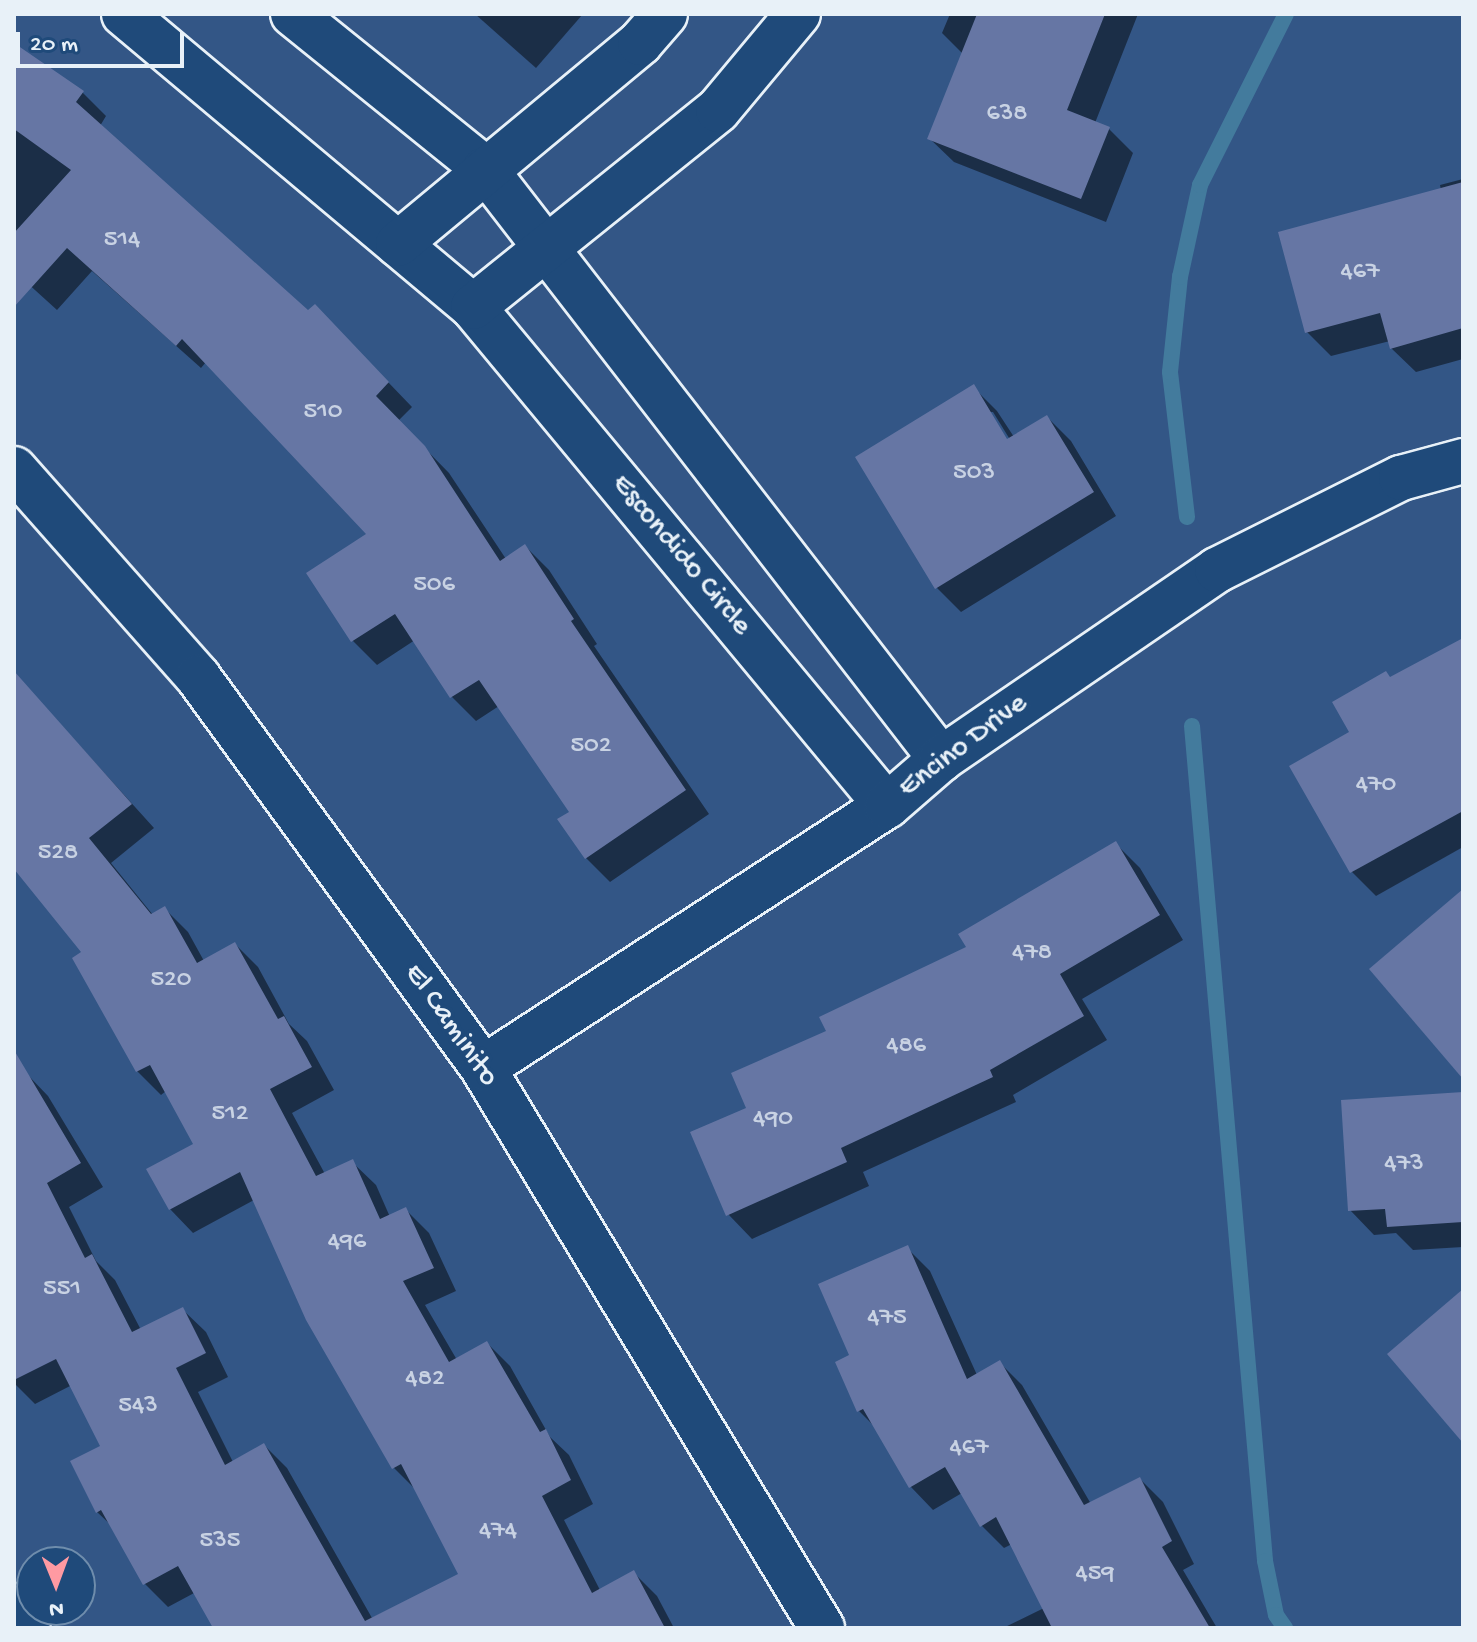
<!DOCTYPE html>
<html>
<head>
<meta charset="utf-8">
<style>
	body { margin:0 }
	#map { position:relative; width:1477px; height:1642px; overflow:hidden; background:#335686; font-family:"Gochi Hand",sans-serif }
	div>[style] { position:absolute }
	.shadow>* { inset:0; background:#0007 }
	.stream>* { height:16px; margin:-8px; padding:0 8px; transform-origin:8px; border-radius:8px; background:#437b9d }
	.building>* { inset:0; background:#6676a4 }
	.roads { filter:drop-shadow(2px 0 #e8f1f8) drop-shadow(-2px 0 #e8f1f8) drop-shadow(0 2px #e8f1f8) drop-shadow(0 -2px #e8f1f8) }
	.minor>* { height:44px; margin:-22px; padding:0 22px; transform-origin:22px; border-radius:22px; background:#1f4a7a }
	span { translate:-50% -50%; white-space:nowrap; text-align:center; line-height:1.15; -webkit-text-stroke:7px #1f4a7a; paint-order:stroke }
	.number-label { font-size:26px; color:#c8d2e3 }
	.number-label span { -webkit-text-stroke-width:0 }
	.street-label { font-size:30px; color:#e8f1f8 }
	.frame { position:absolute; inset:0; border:16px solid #e8f1f8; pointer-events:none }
	.north { position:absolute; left:16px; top:1546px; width:80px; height:80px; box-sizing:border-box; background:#1f4a7a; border:2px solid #6f8dac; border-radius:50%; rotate:179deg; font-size:22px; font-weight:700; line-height:32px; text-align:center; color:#e8f1f8 }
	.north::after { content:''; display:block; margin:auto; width:28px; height:36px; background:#ff9aa2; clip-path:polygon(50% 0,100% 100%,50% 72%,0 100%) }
	.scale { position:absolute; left:16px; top:32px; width:168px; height:36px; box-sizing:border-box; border:4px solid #e8f1f8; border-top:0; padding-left:10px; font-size:24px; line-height:28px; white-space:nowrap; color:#e8f1f8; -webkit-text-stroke:6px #1f4a7a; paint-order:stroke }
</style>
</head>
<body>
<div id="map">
	<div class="shadow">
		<div style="clip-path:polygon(475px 14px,583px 14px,536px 68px)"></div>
		<div style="clip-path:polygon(950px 14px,1138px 14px,1095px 123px,1109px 129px,1133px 153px,1106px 222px,954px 162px,929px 138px,963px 54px,942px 33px)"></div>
		<div style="clip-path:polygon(14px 45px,82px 92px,106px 116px,100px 126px,308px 313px,339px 331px,412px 407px,398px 421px,449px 473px,506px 559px,525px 546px,549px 570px,597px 644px,594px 646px,709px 814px,610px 882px,586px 858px,572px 813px,499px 706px,476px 721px,452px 697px,415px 640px,377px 665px,353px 641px,370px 534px,206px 362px,201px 368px,92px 271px,57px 310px,14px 271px)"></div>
		<div style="clip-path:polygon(1463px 179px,1463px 359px,1416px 372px,1391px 348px,1390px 341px,1331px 356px,1307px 332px,1441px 190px,1440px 185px)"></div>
		<div style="clip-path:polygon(evenodd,973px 387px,997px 411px,1014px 437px,1047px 417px,1071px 441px,1116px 516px,961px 612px,937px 588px,973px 387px,988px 412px,993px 412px,1014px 446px,1011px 448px,988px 412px)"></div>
		<div style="clip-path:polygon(1463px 640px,1463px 847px,1376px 896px,1352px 872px,1351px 733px,1391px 678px)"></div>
		<div style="clip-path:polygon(33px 694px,154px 828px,111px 863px,153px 915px,165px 909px,188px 932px,204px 961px,235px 944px,258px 967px,289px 1024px,307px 1041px,334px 1090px,292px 1113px,325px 1174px,352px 1162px,376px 1185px,390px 1217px,406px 1210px,429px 1233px,456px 1291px,425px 1305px,457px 1360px,487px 1343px,510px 1366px,550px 1437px,569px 1455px,593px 1504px,564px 1520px,600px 1590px,633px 1572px,657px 1596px,674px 1628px,217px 1628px,196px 1592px,168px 1607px,145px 1584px,113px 1527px,97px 1512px,102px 1446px,72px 1385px,35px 1404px,14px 1383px,14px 1079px,25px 1072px,48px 1096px,103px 1187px,69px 1207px,96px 1261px,115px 1280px,141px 1330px,182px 1309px,206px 1332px,228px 1377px,198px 1392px,233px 1462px,264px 1445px,287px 1468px,372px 1618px,460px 1575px,418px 1492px,394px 1468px,308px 1319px,254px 1200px,193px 1233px,170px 1209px,195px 1144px,166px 1091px,161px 1095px,137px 1071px,84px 953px,14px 866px,14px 712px)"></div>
		<div style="clip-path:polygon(1116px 844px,1140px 868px,1183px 940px,1082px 999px,1107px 1040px,1013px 1095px,1016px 1102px,863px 1172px,869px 1186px,752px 1239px,728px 1214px,749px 1109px,829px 1032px,969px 948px)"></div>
		<div style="clip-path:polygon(1463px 1094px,1463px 1247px,1413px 1250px,1396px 1233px,1374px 1235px,1350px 1210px)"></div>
		<div style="clip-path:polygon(907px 1248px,930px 1271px,977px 1375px,999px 1362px,1022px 1385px,1091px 1504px,1140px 1479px,1163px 1502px,1194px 1564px,1183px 1570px,1217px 1628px,1003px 1628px,1044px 1608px,1012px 1544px,1004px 1548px,981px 1525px,962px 1493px,933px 1510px,911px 1487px,877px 1429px,859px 1411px,852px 1356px)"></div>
	</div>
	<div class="stream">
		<div style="left:1187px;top:517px;width:146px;rotate:-96.7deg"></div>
		<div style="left:1170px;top:372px;width:96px;rotate:-84deg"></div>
		<div style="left:1180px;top:277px;width:94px;rotate:-77.7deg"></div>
		<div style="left:1200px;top:185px;width:191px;rotate:-63.3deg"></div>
		<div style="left:1192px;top:726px;width:838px;rotate:85deg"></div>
		<div style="left:1265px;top:1561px;width:55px;rotate:78.5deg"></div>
		<div style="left:1276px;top:1615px;width:16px;rotate:55deg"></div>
	</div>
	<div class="building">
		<div style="clip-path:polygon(977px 14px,1105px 14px,1067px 110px,1110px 127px,1081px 199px,927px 139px)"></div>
		<div style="clip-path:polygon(14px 43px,84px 91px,76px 102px,308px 310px,315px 304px,389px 382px,376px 396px,425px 446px,500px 561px,525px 544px,574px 619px,571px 621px,686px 790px,585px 859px,557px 819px,569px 812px,479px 680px,450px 698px,395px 614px,351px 642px,306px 573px,366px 534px,182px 339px,176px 346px,67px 248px,14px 307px,14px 233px,71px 170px,14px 129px)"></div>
		<div style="clip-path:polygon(1463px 182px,1463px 328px,1390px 349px,1380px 313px,1305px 333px,1278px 232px)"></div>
		<div style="clip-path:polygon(974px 384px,1007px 439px,1047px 415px,1094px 492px,935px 589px,855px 457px)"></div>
		<div style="clip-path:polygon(1463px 638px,1463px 811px,1350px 873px,1289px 766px,1349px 732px,1332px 702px,1386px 671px,1390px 677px)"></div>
		<div style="clip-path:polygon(14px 671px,132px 804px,89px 838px,151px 914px,165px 906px,197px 963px,235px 942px,278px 1019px,284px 1016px,312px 1067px,270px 1089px,316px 1176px,353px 1159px,380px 1219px,406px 1207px,434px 1268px,403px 1281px,449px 1362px,487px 1341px,540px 1432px,546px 1429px,571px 1480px,542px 1496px,592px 1593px,634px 1570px,665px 1628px,213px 1628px,178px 1566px,143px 1585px,101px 1510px,96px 1513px,70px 1461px,100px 1446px,56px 1359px,14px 1380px,14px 1050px,81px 1163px,47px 1183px,85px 1258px,92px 1254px,132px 1332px,183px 1307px,206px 1353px,176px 1368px,225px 1465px,264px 1443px,365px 1621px,458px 1574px,401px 1464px,392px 1469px,306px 1320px,240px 1172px,169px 1210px,146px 1169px,193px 1144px,150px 1065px,136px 1072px,72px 958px,81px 952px,14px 869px)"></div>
		<div style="clip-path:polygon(1116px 841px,1160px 915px,1060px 974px,1084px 1016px,990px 1070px,993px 1077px,841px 1148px,847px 1162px,726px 1216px,690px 1132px,746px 1108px,731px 1073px,826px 1031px,819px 1017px,966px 947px,958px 934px)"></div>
		<div style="clip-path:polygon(1463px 889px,1463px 1079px,1369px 969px)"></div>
		<div style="clip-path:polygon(1463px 1092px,1463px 1222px,1387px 1227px,1385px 1209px,1348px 1211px,1341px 1100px)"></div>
		<div style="clip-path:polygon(908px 1245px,967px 1379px,1000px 1360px,1084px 1505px,1140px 1477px,1172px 1541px,1162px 1547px,1210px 1628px,1052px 1628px,996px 1517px,980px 1527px,945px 1467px,909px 1488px,863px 1409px,857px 1412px,835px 1362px,849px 1355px,818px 1284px)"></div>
		<div style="clip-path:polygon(1463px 1289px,1463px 1443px,1387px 1354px)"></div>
	</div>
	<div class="roads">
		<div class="minor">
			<div style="left:124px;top:14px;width:456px;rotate:40deg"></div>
			<div style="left:473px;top:307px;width:648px;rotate:50.32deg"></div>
			<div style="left:293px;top:14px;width:247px;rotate:38.9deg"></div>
			<div style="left:485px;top:169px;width:746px;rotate:52.3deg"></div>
			<div style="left:398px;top:244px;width:315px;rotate:-39.7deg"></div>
			<div style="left:640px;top:43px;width:38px;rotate:-49deg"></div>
			<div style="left:473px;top:307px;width:314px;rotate:-38.8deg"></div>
			<div style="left:718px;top:110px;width:125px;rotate:-50.2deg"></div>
			<div style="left:14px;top:469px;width:278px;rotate:48.5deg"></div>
			<div style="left:198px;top:677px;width:484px;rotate:53.9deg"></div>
			<div style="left:483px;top:1068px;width:655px;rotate:58.81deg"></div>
			<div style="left:483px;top:1068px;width:482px;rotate:-33deg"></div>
			<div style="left:887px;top:806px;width:72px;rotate:-41deg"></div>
			<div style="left:941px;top:759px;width:335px;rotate:-34.4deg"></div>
			<div style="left:1217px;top:570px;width:206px;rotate:-26.6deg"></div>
			<div style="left:1401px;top:478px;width:64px;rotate:-15.3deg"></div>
			<div style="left:14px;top:1606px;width:26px;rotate:58deg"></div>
		</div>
	</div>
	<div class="number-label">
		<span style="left:1007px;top:115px">638</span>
		<span style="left:122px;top:241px">514</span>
		<span style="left:1360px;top:273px">467</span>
		<span style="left:323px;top:413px">510</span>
		<span style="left:974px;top:474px">503</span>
		<span style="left:434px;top:586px">506</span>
		<span style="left:591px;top:747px">502</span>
		<span style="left:1376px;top:786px">470</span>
		<span style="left:58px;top:854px">528</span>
		<span style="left:1032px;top:954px">478</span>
		<span style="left:171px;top:981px">520</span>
		<span style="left:906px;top:1047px">486</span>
		<span style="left:230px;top:1115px">512</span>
		<span style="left:773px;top:1120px">490</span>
		<span style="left:1404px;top:1165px">473</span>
		<span style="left:347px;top:1243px">496</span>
		<span style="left:62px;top:1290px">551</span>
		<span style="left:887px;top:1319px">475</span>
		<span style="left:425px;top:1380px">482</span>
		<span style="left:138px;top:1407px">543</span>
		<span style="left:969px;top:1449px">467</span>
		<span style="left:498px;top:1532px">474</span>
		<span style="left:220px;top:1542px">535</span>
		<span style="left:1095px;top:1575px">459</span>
	</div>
	<div class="street-label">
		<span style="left:680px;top:556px;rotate:50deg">Escondido Circle</span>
		<span style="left:964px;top:747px;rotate:-37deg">Encino Drive</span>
		<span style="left:450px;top:1026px;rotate:55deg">El Caminito</span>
	</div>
	<div class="frame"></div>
	<div class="north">N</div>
	<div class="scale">20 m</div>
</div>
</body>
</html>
